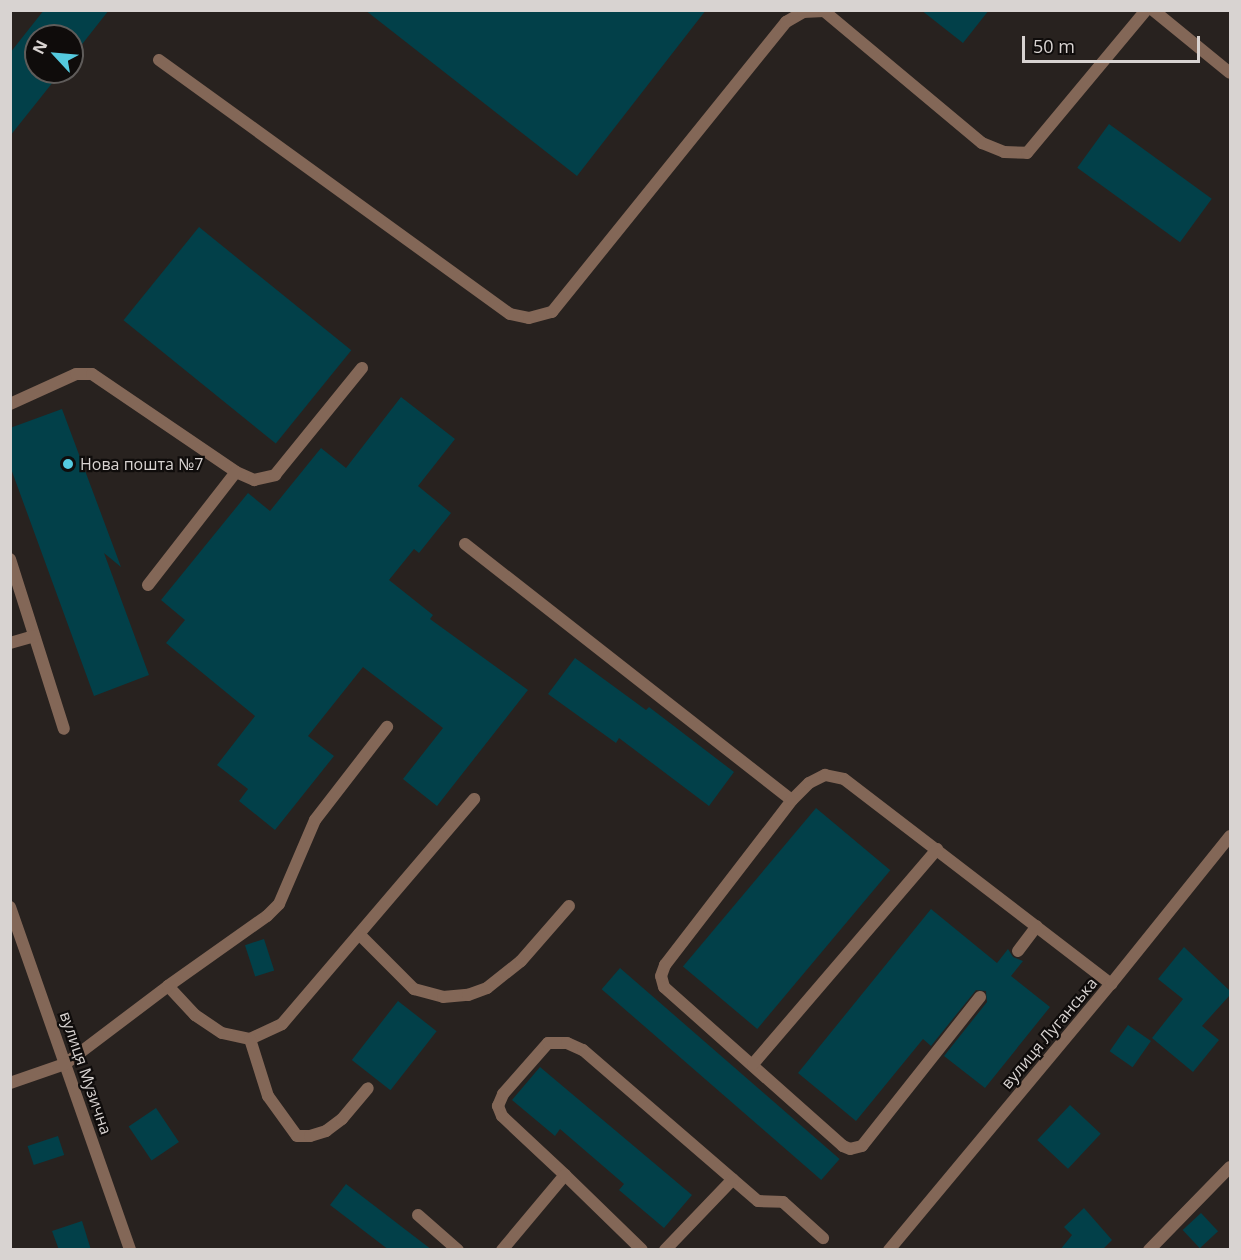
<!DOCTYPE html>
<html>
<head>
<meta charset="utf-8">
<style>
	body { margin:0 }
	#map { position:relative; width:1241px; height:1260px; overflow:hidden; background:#28221f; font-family:"Open Sans",sans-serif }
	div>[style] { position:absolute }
	.building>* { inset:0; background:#024049; transform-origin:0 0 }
	.service>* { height:12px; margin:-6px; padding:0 6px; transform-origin:6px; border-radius:6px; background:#836757 }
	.minor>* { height:12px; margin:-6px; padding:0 6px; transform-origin:6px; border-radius:6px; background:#836757 }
	.dots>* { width:16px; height:16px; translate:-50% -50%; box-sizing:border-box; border:3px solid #0f0c0b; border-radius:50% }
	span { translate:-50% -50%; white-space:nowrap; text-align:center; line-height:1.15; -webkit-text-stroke:4.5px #0f0c0b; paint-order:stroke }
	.poi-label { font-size:16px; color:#d8d3d1 }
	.left { translate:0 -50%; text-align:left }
	.street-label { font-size:16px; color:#d8d3d1 }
	.frame { position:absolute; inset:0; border:12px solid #d8d3d1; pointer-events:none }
	.north { position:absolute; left:24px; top:24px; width:60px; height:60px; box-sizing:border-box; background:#0f0c0b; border:2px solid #5f5c5a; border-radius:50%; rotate:296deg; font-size:16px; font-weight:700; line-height:24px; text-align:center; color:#d8d3d1 }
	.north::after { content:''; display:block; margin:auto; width:21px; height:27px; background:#55cadf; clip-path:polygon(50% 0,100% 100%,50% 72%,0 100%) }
	.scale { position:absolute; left:1022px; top:36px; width:178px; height:27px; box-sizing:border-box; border:3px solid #d8d3d1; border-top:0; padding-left:8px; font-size:18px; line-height:21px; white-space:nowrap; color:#d8d3d1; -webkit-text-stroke:4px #0f0c0b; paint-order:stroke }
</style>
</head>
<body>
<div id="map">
	<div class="building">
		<div style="clip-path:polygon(44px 10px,109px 10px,72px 57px,72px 36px,36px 36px,36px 72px,61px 72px,10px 136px,10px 53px)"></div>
		<div style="clip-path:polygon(365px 10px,706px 10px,577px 176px)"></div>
		<div style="clip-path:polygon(921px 10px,989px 10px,963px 43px)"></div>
		<div style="left:1109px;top:124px;width:127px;height:54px;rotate:36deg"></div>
		<div style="left:199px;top:227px;width:196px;height:120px;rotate:39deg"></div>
		<div style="clip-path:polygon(401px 397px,455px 439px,418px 486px,451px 513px,419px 553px,414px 549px,389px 580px,433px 615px,430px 619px,528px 690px,437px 806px,403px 779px,443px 728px,363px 667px,308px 736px,334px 756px,275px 830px,239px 801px,248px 789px,217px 765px,255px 716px,166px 643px,185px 620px,161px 600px,248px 493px,270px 511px,321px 448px,346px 468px)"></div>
		<div style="clip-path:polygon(62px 409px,121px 567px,104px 553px,149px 675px,94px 696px,10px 466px,10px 428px)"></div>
		<div style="clip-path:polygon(575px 658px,646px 710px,649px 707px,734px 772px,709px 806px,619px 738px,616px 743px,548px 694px)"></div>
		<div style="left:816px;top:808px;width:97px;height:207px;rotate:40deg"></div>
		<div style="clip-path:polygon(931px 909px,997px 963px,1008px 949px,1013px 957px,1023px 961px,1011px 976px,1050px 1007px,985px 1088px,944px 1056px,987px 1002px,986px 991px,976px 990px,931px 1046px,923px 1039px,856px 1121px,798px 1073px)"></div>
		<div style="left:264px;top:939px;width:33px;height:20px;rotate:72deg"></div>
		<div style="clip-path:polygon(1184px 947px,1230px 991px,1230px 995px,1202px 1026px,1219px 1040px,1193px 1072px,1152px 1038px,1183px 999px,1158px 979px)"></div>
		<div style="left:620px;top:968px;width:291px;height:28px;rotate:41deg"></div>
		<div style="left:398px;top:1001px;width:49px;height:75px;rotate:38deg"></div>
		<div style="left:1128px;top:1025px;width:28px;height:32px;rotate:35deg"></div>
		<div style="clip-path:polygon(540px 1067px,692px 1195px,664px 1228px,619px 1190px,624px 1184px,560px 1129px,555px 1136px,512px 1100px)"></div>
		<div style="left:1070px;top:1105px;width:42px;height:48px;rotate:43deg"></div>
		<div style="left:156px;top:1108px;width:41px;height:33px;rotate:56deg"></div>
		<div style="left:58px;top:1136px;width:20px;height:32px;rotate:72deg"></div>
		<div style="clip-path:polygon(346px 1184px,432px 1250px,389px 1250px,330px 1205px)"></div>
		<div style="clip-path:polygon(1084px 1208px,1112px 1240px,1102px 1250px,1060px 1250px,1072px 1235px,1064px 1227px)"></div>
		<div style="left:1201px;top:1213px;width:25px;height:25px;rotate:47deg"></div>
		<div style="clip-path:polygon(82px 1221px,91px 1250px,59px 1250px,52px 1231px)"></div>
	</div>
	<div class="service">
		<div style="left:159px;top:60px;width:433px;rotate:35.9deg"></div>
		<div style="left:510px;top:314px;width:19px;rotate:12deg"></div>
		<div style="left:529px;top:318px;width:24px;rotate:-15deg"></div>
		<div style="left:552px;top:312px;width:373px;rotate:-51.1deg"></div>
		<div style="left:786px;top:22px;width:20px;rotate:-30deg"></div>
		<div style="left:803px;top:12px;width:21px;rotate:-3deg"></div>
		<div style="left:824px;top:11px;width:206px;rotate:39.9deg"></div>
		<div style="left:982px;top:143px;width:24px;rotate:22deg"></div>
		<div style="left:1004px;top:152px;width:23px;rotate:2deg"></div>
		<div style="left:1027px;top:153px;width:186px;rotate:-50.2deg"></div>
		<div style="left:10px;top:404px;width:72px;rotate:-24.4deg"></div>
		<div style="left:76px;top:374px;width:16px"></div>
		<div style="left:92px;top:374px;width:174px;rotate:34.2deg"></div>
		<div style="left:236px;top:472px;width:20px;rotate:24deg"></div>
		<div style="left:254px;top:480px;width:22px;rotate:-13deg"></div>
		<div style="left:275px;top:475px;width:138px;rotate:-50.9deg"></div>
		<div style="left:465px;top:544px;width:415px;rotate:38.1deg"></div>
		<div style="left:10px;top:559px;width:178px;rotate:72.4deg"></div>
		<div style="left:148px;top:585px;width:143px;rotate:-52.1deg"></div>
		<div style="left:10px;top:643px;width:25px;rotate:-16deg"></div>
		<div style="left:359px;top:934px;width:78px;rotate:45deg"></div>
		<div style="left:414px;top:989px;width:30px;rotate:15deg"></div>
		<div style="left:443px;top:997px;width:25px;rotate:-5deg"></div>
		<div style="left:468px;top:995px;width:20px;rotate:-20deg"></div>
		<div style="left:487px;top:988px;width:43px;rotate:-38.5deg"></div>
		<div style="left:521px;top:961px;width:73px;rotate:-48.9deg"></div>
		<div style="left:1018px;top:951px;width:31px;rotate:-53deg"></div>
		<div style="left:168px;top:986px;width:40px;rotate:47deg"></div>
		<div style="left:195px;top:1015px;width:32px;rotate:34deg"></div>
		<div style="left:222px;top:1033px;width:29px;rotate:12deg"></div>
		<div style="left:250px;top:1039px;width:35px;rotate:-25deg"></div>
		<div style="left:282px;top:1024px;width:296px;rotate:-49.5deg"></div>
		<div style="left:980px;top:997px;width:190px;rotate:128.4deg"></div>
		<div style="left:862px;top:1146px;width:12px;rotate:166deg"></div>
		<div style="left:850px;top:1149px;width:8px;rotate:-157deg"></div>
		<div style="left:843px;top:1146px;width:239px;rotate:-138.4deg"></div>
		<div style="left:664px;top:987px;width:11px;rotate:-105deg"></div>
		<div style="left:661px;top:976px;width:12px;rotate:-70deg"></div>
		<div style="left:665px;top:965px;width:208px;rotate:-52.4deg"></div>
		<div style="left:792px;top:800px;width:24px;rotate:-45deg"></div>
		<div style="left:809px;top:783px;width:18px;rotate:-27deg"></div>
		<div style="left:825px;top:775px;width:19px;rotate:12deg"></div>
		<div style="left:844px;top:779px;width:337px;rotate:37.5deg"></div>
		<div style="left:250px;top:1039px;width:60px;rotate:72.5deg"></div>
		<div style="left:268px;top:1096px;width:49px;rotate:54.1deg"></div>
		<div style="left:297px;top:1136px;width:13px"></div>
		<div style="left:310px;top:1136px;width:17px;rotate:-17deg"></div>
		<div style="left:326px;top:1131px;width:20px;rotate:-37deg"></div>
		<div style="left:342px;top:1119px;width:40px;rotate:-50deg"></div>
		<div style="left:65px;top:1064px;width:129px;rotate:-37.1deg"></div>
		<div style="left:168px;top:986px;width:121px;rotate:-35.3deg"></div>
		<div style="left:267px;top:916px;width:17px;rotate:-45deg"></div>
		<div style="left:279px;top:904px;width:91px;rotate:-66.8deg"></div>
		<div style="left:315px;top:820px;width:118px;rotate:-52.3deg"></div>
		<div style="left:753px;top:1064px;width:283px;rotate:-49.4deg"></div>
		<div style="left:565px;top:1175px;width:86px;rotate:-136.9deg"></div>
		<div style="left:502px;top:1116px;width:11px;rotate:-112deg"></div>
		<div style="left:498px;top:1106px;width:13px;rotate:-67deg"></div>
		<div style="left:503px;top:1094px;width:68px;rotate:-48.6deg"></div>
		<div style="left:548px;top:1043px;width:19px"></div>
		<div style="left:567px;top:1043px;width:17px;rotate:24deg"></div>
		<div style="left:583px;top:1050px;width:231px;rotate:40.8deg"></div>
		<div style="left:758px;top:1201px;width:25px;rotate:2deg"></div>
		<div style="left:783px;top:1202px;width:54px;rotate:42deg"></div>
		<div style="left:418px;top:1215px;width:53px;rotate:41.2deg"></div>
		<div style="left:502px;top:1250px;width:98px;rotate:-50deg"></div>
		<div style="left:565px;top:1175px;width:107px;rotate:44.2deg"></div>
		<div style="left:665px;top:1250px;width:98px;rotate:-46.2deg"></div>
	</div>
	<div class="minor">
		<div style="left:1153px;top:10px;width:99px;rotate:39.3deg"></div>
		<div style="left:10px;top:907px;width:363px;rotate:70.7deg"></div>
		<div style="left:10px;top:1083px;width:58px;rotate:-19.1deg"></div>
		<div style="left:889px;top:1250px;width:346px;rotate:-50.2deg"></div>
		<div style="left:1111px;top:984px;width:190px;rotate:-51.2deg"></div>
		<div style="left:1149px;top:1250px;width:116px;rotate:-45.7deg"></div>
	</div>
	<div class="dots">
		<div style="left:68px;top:464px;background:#55cadf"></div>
	</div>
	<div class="poi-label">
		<span class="left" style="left:80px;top:464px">Нова пошта №7</span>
	</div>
	<div class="street-label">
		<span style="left:1049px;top:1033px;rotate:-50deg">вулиця Луганська</span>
		<span style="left:86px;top:1073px;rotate:71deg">вулиця Музична</span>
	</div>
	<div class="frame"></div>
	<div class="north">N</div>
	<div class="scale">50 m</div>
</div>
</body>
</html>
